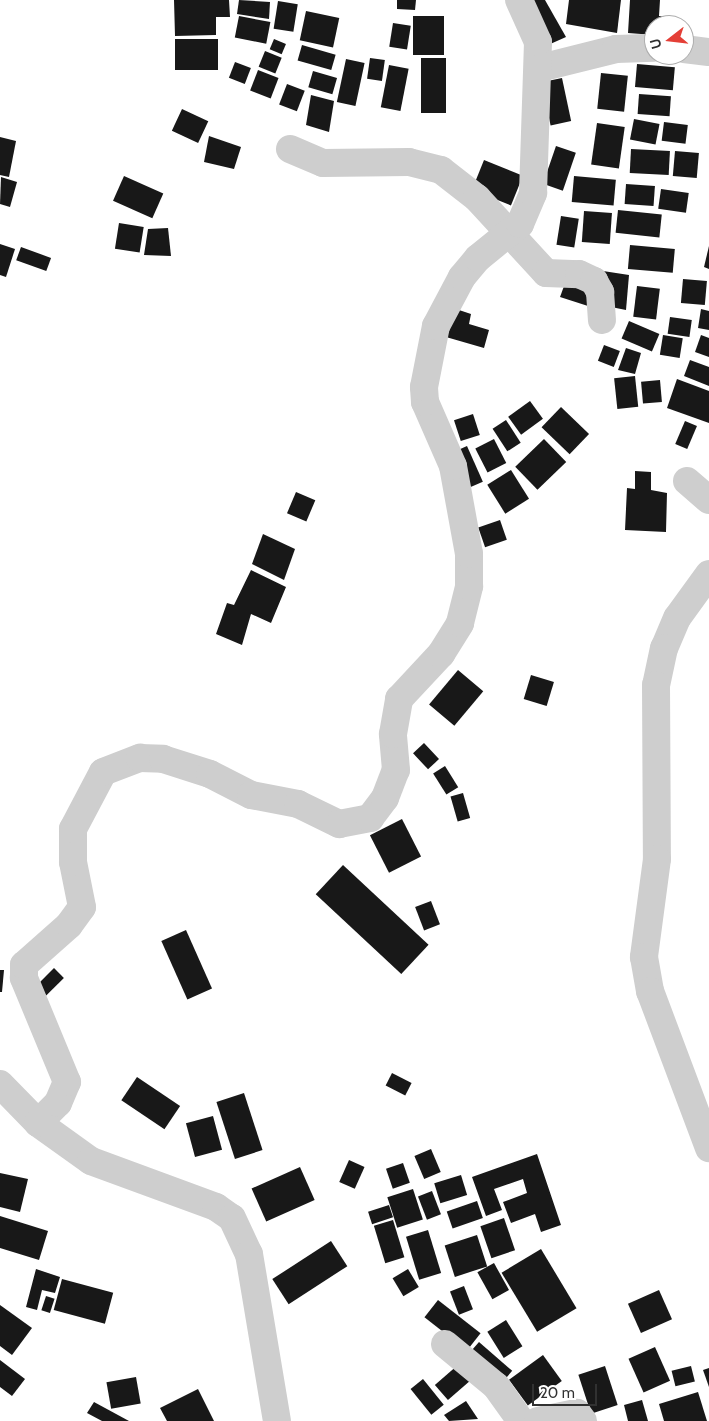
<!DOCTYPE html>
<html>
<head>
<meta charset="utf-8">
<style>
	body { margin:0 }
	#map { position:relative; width:709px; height:1421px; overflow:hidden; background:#fff; font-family:Cabin,sans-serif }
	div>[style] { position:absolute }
	.building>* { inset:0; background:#181818; transform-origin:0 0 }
	.minor>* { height:28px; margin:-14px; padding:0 14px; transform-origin:14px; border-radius:14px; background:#cecece }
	span { translate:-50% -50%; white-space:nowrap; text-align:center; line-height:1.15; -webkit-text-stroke:5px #fff; paint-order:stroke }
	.north { position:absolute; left:644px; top:15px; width:50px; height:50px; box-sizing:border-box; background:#fff; border:1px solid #adadad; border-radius:50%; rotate:254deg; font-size:14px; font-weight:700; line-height:20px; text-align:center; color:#313131 }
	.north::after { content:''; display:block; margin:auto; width:18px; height:22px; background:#e43f37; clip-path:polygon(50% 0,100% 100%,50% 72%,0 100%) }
	.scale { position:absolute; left:532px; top:1384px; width:65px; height:22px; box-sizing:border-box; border:2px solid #313131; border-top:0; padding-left:6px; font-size:15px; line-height:18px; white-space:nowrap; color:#313131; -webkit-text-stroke:4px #fff; paint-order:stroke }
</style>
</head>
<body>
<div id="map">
	<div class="building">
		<div style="clip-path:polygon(174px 0,229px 0,230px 17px,216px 17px,216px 35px,175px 36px)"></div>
		<div style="clip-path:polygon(239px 0,270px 2px,269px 19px,237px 14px)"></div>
		<div style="clip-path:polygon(397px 0,416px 0,415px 10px,397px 9px)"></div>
		<div style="clip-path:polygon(532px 0,545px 0,566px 37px,548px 45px)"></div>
		<div style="clip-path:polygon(569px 0,621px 0,617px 33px,566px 24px)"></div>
		<div style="clip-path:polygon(630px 0,660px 0,659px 16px,671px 17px,671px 25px,654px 25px,654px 35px,628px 33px)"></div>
		<div style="left:278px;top:1px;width:20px;height:28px;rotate:9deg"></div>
		<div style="left:306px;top:11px;width:34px;height:30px;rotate:12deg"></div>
		<div style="left:239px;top:16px;width:32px;height:22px;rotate:11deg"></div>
		<div style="left:413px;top:16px;width:31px;height:39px"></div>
		<div style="left:393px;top:23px;width:18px;height:24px;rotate:9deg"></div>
		<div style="left:175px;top:39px;width:43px;height:31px"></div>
		<div style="left:274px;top:39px;width:13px;height:11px;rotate:23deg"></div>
		<div style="left:302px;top:45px;width:35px;height:16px;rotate:16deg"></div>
		<div style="left:265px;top:51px;width:18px;height:17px;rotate:22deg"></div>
		<div style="left:370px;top:58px;width:15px;height:21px;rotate:8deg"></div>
		<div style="left:421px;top:58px;width:25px;height:55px"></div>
		<div style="left:346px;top:59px;width:19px;height:44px;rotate:12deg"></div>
		<div style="left:235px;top:62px;width:17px;height:17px;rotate:21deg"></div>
		<div style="left:637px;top:64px;width:38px;height:23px;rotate:5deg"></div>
		<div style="left:389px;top:65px;width:20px;height:43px;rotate:11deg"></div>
		<div style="left:258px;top:70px;width:22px;height:22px;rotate:21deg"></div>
		<div style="left:313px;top:71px;width:25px;height:17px;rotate:16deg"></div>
		<div style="left:601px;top:73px;width:27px;height:36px;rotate:6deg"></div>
		<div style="left:562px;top:78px;width:44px;height:21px;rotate:78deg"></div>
		<div style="left:287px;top:84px;width:19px;height:22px;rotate:21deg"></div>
		<div style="left:639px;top:94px;width:32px;height:20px;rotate:4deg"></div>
		<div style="clip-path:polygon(311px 95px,334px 101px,329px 132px,306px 125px)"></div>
		<div style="left:182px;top:109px;width:29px;height:24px;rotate:25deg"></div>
		<div style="left:634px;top:119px;width:26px;height:21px;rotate:11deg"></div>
		<div style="left:664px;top:122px;width:24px;height:19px;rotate:7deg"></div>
		<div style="left:597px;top:123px;width:28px;height:42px;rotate:8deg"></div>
		<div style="clip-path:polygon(209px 136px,241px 147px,234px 169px,204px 162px)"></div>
		<div style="clip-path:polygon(0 137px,16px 141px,9px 177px,0 175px)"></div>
		<div style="left:556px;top:146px;width:21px;height:40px;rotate:19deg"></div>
		<div style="left:631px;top:149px;width:39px;height:24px;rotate:3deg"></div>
		<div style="left:675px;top:151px;width:24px;height:25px;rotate:5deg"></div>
		<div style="left:484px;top:160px;width:42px;height:32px;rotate:22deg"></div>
		<div style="left:124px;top:176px;width:43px;height:27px;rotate:24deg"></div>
		<div style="left:574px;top:176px;width:42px;height:26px;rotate:5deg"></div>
		<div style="clip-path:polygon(1px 177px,17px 182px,10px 207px,0 204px)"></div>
		<div style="left:626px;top:184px;width:29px;height:20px;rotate:4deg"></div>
		<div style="left:661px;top:189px;width:28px;height:20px;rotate:8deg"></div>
		<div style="left:618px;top:210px;width:44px;height:23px;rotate:6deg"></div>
		<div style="left:584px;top:211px;width:28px;height:31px;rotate:4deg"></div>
		<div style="left:561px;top:216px;width:18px;height:29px;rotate:9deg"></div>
		<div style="left:119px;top:223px;width:25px;height:26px;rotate:9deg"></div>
		<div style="clip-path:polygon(168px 228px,171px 256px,144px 255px,148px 229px)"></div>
		<div style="clip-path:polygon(0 244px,15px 249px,6px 277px,0 275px)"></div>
		<div style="left:630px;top:245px;width:45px;height:24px;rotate:5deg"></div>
		<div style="clip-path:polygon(709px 246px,709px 269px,704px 267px)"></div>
		<div style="left:21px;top:247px;width:32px;height:14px;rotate:20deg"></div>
		<div style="clip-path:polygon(603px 271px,629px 275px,626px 310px,606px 306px)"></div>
		<div style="clip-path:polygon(567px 278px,591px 287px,588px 306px,560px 297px)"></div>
		<div style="left:683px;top:279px;width:24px;height:24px;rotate:5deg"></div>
		<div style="left:637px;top:286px;width:23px;height:31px;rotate:7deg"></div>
		<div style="clip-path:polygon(456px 309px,471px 314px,469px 324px,489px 330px,484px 348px,446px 337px)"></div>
		<div style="clip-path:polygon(701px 309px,709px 311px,709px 330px,698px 328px)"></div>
		<div style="left:670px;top:317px;width:22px;height:17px;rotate:8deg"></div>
		<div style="left:629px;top:321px;width:33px;height:19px;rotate:23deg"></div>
		<div style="left:663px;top:335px;width:20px;height:20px;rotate:9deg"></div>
		<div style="clip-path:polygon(701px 335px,709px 338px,709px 357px,695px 352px)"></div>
		<div style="left:604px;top:345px;width:17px;height:17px;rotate:21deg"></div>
		<div style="clip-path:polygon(626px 348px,641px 353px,635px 374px,618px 370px)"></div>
		<div style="clip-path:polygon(690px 360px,709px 367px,709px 386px,684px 376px)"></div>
		<div style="left:635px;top:376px;width:31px;height:21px;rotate:84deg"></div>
		<div style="clip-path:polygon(677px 379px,709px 391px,709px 423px,667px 408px)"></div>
		<div style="left:660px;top:380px;width:22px;height:19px;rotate:85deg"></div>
		<div style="left:530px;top:401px;width:22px;height:27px;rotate:54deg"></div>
		<div style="left:561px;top:407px;width:39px;height:28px;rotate:44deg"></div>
		<div style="left:473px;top:414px;width:22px;height:20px;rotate:72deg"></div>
		<div style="left:506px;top:420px;width:27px;height:16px;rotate:57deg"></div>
		<div style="left:685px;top:421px;width:13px;height:25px;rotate:23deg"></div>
		<div style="left:494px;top:439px;width:27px;height:21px;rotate:63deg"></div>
		<div style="left:544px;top:439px;width:32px;height:40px;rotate:46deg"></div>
		<div style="left:467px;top:446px;width:39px;height:14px;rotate:66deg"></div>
		<div style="left:511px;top:470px;width:34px;height:28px;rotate:58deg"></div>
		<div style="clip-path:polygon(635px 471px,651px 472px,651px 490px,667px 493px,666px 532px,625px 530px,627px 488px,635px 489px)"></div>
		<div style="left:296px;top:492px;width:21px;height:23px;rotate:23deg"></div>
		<div style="left:500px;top:520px;width:21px;height:23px;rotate:71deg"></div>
		<div style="clip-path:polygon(263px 534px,295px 549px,284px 580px,252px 564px)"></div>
		<div style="clip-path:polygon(251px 570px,286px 587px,271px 623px,251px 614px,242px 645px,216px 634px,227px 603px,234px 605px)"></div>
		<div style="left:458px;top:670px;width:33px;height:45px;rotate:40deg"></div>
		<div style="left:531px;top:675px;width:24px;height:25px;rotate:17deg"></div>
		<div style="left:424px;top:743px;width:22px;height:15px;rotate:47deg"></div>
		<div style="left:445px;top:766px;width:25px;height:14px;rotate:58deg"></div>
		<div style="left:463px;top:793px;width:26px;height:13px;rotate:74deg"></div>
		<div style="left:402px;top:819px;width:42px;height:36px;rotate:63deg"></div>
		<div style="left:343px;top:865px;width:117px;height:40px;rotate:43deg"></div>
		<div style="left:431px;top:901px;width:25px;height:17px;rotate:69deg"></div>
		<div style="left:186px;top:930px;width:64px;height:27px;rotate:66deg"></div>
		<div style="left:54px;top:968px;width:14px;height:25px;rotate:45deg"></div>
		<div style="clip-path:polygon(0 970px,4px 970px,2px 992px,0 992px)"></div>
		<div style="left:392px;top:1073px;width:22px;height:14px;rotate:27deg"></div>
		<div style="left:137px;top:1077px;width:52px;height:28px;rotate:34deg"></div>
		<div style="left:244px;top:1093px;width:60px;height:29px;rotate:72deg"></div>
		<div style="left:213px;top:1116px;width:35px;height:28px;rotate:75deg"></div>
		<div style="left:431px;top:1149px;width:25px;height:18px;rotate:67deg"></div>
		<div style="clip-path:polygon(537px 1154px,561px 1225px,541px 1232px,535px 1214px,511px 1223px,503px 1202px,527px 1193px,523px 1179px,494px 1189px,502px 1210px,486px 1216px,472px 1177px)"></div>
		<div style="left:349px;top:1160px;width:17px;height:24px;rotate:24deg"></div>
		<div style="left:403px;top:1163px;width:21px;height:18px;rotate:71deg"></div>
		<div style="left:300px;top:1167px;width:36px;height:53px;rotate:66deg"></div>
		<div style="clip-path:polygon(0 1173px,28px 1179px,20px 1212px,0 1207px)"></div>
		<div style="left:461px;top:1175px;width:21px;height:28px;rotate:73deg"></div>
		<div style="left:413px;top:1189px;width:32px;height:27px;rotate:72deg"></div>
		<div style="left:432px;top:1191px;width:25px;height:15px;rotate:69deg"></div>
		<div style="left:477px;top:1201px;width:18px;height:32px;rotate:71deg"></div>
		<div style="left:389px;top:1205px;width:13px;height:22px;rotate:72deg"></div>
		<div style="clip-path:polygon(0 1216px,48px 1231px,39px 1260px,0 1248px)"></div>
		<div style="left:504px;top:1218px;width:34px;height:25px;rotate:71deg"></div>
		<div style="left:393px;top:1220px;width:39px;height:20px;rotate:73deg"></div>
		<div style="left:428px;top:1230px;width:45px;height:23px;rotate:73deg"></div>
		<div style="left:477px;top:1235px;width:33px;height:34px;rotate:72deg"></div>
		<div style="left:331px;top:1241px;width:30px;height:70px;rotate:57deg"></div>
		<div style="left:541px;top:1249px;width:69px;height:46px;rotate:59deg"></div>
		<div style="left:494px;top:1263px;width:31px;height:19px;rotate:61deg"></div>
		<div style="clip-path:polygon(36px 1269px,60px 1277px,55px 1293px,42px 1290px,37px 1310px,26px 1307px)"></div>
		<div style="left:408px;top:1269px;width:21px;height:18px;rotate:59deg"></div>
		<div style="left:62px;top:1279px;width:53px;height:32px;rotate:15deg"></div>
		<div style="left:464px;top:1286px;width:25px;height:15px;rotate:69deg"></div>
		<div style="left:659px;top:1290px;width:32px;height:34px;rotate:66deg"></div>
		<div style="left:46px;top:1296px;width:9px;height:15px;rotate:18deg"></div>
		<div style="left:438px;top:1300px;width:54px;height:22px;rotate:38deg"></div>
		<div style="clip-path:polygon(0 1305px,32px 1328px,12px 1355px,0 1346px)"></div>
		<div style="left:506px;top:1320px;width:31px;height:22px;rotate:58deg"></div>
		<div style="left:479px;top:1342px;width:44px;height:19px;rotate:41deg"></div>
		<div style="left:655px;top:1347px;width:37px;height:29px;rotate:66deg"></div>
		<div style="left:543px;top:1355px;width:32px;height:42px;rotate:54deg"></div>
		<div style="clip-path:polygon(0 1360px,25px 1379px,12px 1396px,0 1387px)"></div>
		<div style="left:459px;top:1364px;width:20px;height:32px;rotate:49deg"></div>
		<div style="left:605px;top:1366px;width:41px;height:28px;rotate:72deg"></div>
		<div style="left:691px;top:1366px;width:16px;height:20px;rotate:76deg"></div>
		<div style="clip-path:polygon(709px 1368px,709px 1387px,703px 1370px)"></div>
		<div style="left:136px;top:1377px;width:27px;height:30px;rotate:80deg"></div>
		<div style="left:423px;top:1379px;width:33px;height:16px;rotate:51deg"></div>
		<div style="clip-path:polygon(198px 1389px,214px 1421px,167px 1421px,160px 1408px)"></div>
		<div style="clip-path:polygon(698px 1392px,707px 1421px,664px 1421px,659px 1404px)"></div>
		<div style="clip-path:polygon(642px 1400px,648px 1421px,628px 1421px,624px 1405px)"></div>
		<div style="clip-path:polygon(466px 1401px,478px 1419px,449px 1421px,444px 1415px)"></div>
		<div style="clip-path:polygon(94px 1402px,129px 1421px,102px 1421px,87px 1413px)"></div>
	</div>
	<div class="minor">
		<div style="left:684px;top:49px;width:25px;rotate:7deg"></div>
		<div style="left:540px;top:68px;width:78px;rotate:-14deg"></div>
		<div style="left:616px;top:49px;width:38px;rotate:-2deg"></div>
		<div style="left:290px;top:149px;width:36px;rotate:23deg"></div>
		<div style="left:323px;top:163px;width:86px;rotate:-0.7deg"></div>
		<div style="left:409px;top:162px;width:33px;rotate:14deg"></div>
		<div style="left:441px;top:170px;width:46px;rotate:37.9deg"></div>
		<div style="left:477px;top:198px;width:102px;rotate:47.4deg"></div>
		<div style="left:546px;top:273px;width:33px;rotate:2deg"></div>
		<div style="left:579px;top:274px;width:17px;rotate:25deg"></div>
		<div style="left:594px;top:281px;width:13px;rotate:61deg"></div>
		<div style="left:600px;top:292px;width:28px;rotate:86deg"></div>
		<div style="left:687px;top:481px;width:29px;rotate:41deg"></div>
		<div style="left:709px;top:574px;width:54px;rotate:126deg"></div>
		<div style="left:677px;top:618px;width:33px;rotate:113deg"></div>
		<div style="left:664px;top:648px;width:38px;rotate:102deg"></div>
		<div style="left:656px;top:685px;width:174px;rotate:89.7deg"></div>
		<div style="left:657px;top:859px;width:99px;rotate:97.6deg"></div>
		<div style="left:644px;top:957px;width:35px;rotate:80deg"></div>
		<div style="left:650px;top:991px;width:168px;rotate:69.4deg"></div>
		<div style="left:0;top:1084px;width:54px;rotate:45.7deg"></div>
		<div style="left:38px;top:1123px;width:65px;rotate:35.6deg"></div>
		<div style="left:91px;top:1161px;width:133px;rotate:20.2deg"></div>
		<div style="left:216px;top:1207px;width:19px;rotate:35deg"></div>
		<div style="left:232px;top:1218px;width:40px;rotate:65deg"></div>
		<div style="left:249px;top:1254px;width:169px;rotate:80.5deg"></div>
		<div style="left:38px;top:1123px;width:28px;rotate:-45deg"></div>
		<div style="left:58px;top:1103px;width:23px;rotate:-67deg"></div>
		<div style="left:67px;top:1082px;width:113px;rotate:-112.5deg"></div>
		<div style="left:24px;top:978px;width:13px;rotate:-90deg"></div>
		<div style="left:24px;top:965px;width:60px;rotate:-41.6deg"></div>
		<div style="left:69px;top:925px;width:22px;rotate:-54deg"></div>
		<div style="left:82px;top:907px;width:46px;rotate:-101.3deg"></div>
		<div style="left:73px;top:862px;width:33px;rotate:-90deg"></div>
		<div style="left:73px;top:829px;width:64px;rotate:-62.2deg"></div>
		<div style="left:103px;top:772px;width:40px;rotate:-21deg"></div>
		<div style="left:140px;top:758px;width:23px;rotate:2deg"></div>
		<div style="left:163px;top:759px;width:49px;rotate:17.7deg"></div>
		<div style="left:210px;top:774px;width:46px;rotate:27.1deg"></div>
		<div style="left:251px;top:795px;width:48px;rotate:10.8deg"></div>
		<div style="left:298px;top:804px;width:46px;rotate:26deg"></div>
		<div style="left:339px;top:824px;width:32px;rotate:-11deg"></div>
		<div style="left:370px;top:818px;width:25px;rotate:-53deg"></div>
		<div style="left:385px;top:798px;width:30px;rotate:-69deg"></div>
		<div style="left:396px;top:770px;width:36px;rotate:-95deg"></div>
		<div style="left:393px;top:734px;width:36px;rotate:-80deg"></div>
		<div style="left:399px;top:699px;width:62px;rotate:-47deg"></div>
		<div style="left:441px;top:654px;width:36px;rotate:-58deg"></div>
		<div style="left:460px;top:623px;width:38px;rotate:-76deg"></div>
		<div style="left:469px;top:586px;width:32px;rotate:-90deg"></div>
		<div style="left:469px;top:554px;width:89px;rotate:-100.3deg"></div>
		<div style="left:453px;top:466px;width:70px;rotate:-113.6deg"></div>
		<div style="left:425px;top:402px;width:15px;rotate:-94deg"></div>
		<div style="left:424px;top:387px;width:62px;rotate:-78.9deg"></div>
		<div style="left:436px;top:326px;width:55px;rotate:-62deg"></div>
		<div style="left:462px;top:277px;width:25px;rotate:-50deg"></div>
		<div style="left:478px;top:258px;width:54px;rotate:-39deg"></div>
		<div style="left:520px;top:224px;width:34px;rotate:-67deg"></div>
		<div style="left:533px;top:193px;width:151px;rotate:-88.1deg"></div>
		<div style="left:538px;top:42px;width:46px;rotate:-114.3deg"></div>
		<div style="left:445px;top:1344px;width:66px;rotate:39.5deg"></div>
		<div style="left:496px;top:1386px;width:43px;rotate:54.5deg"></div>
		<div style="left:538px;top:1421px;width:40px;rotate:-12deg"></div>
		<div style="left:577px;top:1413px;width:10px;rotate:53deg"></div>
	</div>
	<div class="north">U</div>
	<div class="scale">20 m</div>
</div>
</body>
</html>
